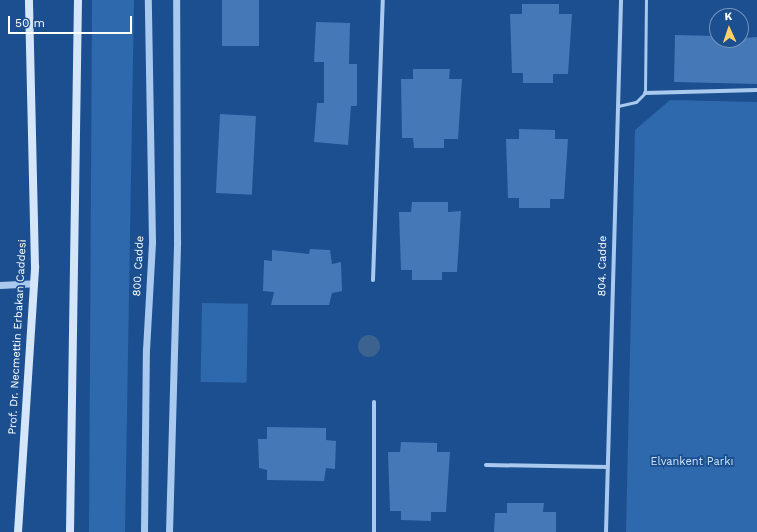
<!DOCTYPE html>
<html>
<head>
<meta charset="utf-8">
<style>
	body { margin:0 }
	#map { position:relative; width:757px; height:532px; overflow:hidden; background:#1b4f8f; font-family:"Work Sans",sans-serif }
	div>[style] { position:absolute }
	.green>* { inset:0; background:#2e69ad; transform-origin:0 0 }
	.water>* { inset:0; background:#3c6290 }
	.round { border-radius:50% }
	.building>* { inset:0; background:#4478b7; transform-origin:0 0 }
	.service>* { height:3px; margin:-1.5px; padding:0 1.5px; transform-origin:1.5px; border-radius:1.5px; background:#a9c9ee }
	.pedestrian>* { height:3.5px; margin:-1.75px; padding:0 1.75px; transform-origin:1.75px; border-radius:1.75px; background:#a9c9ee }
	.minor>* { height:4px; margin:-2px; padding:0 2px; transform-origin:2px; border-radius:2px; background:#a9c9ee }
	.tertiary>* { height:7px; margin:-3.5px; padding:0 3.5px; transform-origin:3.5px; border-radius:3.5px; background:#a9c9ee }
	.secondary>* { height:8px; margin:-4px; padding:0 4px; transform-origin:4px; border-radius:4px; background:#d6e6fa }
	span { translate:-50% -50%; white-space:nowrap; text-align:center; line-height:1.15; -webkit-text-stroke:3.5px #1b4f8f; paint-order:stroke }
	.street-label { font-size:11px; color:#fff }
	.park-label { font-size:11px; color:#cfe3fa }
	.north { position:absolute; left:709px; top:8px; width:40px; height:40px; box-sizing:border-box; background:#1b4f8f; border:1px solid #7695bc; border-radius:50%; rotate:357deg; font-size:11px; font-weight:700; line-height:16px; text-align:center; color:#fff }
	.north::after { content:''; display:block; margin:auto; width:14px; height:18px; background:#ffd166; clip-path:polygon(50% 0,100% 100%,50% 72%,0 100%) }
	.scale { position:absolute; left:8px; top:16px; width:124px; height:18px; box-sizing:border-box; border:2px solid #fff; border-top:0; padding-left:5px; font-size:12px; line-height:14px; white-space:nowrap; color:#fff; -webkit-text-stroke:3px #1b4f8f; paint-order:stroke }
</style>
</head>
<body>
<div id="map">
	<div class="green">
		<div style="clip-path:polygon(92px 0,134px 0,125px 532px,89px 532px)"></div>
		<div style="clip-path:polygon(670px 100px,757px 102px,757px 532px,626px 532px,635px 130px)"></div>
		<div style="left:202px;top:303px;width:46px;height:79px;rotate:1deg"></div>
	</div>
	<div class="water">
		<div class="round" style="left:358px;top:335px;width:22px;height:22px"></div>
	</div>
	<div class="building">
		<div style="left:222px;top:0;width:37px;height:46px"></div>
		<div style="clip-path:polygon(522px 4px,559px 4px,559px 14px,572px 14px,568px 74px,553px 74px,553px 83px,523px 83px,523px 73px,512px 73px,510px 14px,522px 14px)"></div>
		<div style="clip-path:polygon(316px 22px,350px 23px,349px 64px,357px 64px,357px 106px,351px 106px,348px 145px,314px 142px,317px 103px,324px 103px,324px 62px,314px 62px)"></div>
		<div style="clip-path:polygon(675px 35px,717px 36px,717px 40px,757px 37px,757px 84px,674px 82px)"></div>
		<div style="clip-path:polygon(413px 69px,450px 69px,449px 79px,462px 79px,458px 139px,444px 139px,444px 148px,414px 148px,413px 138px,402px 138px,401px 79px,413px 79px)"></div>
		<div style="left:220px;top:114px;width:36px;height:79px;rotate:3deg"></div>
		<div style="clip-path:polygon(519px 129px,555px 130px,555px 139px,568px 139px,564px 199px,550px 199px,550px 208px,519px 208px,519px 198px,508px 198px,506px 139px,519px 139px)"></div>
		<div style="clip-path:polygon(412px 202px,448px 202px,448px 212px,461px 211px,457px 272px,442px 272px,442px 280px,412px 280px,412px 270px,401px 270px,399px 212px,411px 212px)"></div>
		<div style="clip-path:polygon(310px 249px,330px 250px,332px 264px,341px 262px,342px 291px,332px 293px,329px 305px,271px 305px,274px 292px,263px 291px,264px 260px,272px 261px,272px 250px,309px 254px)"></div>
		<div style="clip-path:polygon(267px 427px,326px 428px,326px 440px,336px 441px,335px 469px,326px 468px,324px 481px,267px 480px,267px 470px,259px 468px,258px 439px,267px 439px)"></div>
		<div style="clip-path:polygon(401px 442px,437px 443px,437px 452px,450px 452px,446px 512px,431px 512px,431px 521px,401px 520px,401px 511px,390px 511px,388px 452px,400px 452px)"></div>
		<div style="clip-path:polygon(507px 503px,544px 503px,543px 512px,556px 512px,556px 532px,494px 532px,495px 513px,507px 513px)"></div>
	</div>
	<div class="service">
		<div style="left:618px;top:106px;width:18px;rotate:-13deg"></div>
		<div style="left:636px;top:102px;width:13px;rotate:-45deg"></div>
		<div style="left:645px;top:93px;width:93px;rotate:-89.4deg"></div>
	</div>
	<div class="pedestrian">
		<div style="left:645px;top:93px;width:112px;rotate:-1.5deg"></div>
	</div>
	<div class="minor">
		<div style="left:373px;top:280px;width:280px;rotate:-88deg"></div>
		<div style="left:374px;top:402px;width:130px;rotate:90deg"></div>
		<div style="left:486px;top:465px;width:121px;rotate:0.9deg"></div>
		<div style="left:606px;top:532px;width:532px;rotate:-88.38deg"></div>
	</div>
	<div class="tertiary">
		<div style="left:0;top:285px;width:34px;rotate:-3deg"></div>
		<div style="left:144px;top:532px;width:182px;rotate:-89.4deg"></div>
		<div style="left:146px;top:350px;width:109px;rotate:-86.8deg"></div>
		<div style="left:152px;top:241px;width:241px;rotate:-91deg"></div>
		<div style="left:169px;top:532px;width:291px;rotate:-88.4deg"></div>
		<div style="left:177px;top:241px;width:241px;rotate:-90.2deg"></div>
	</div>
	<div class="secondary">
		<div style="left:18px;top:532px;width:266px;rotate:-86.3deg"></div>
		<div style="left:35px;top:267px;width:267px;rotate:-91.3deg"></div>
		<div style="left:70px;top:532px;width:532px;rotate:-89.14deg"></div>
	</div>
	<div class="street-label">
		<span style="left:139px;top:266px;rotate:-87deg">800. Cadde</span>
		<span style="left:603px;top:266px;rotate:-89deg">804. Cadde</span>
		<span style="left:18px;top:337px;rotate:-87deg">Prof. Dr. Necmettin Erbakan Caddesi</span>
	</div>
	<div class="park-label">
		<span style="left:692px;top:462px">Elvankent Parkı</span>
	</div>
	<div class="north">K</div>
	<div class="scale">50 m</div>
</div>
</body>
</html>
